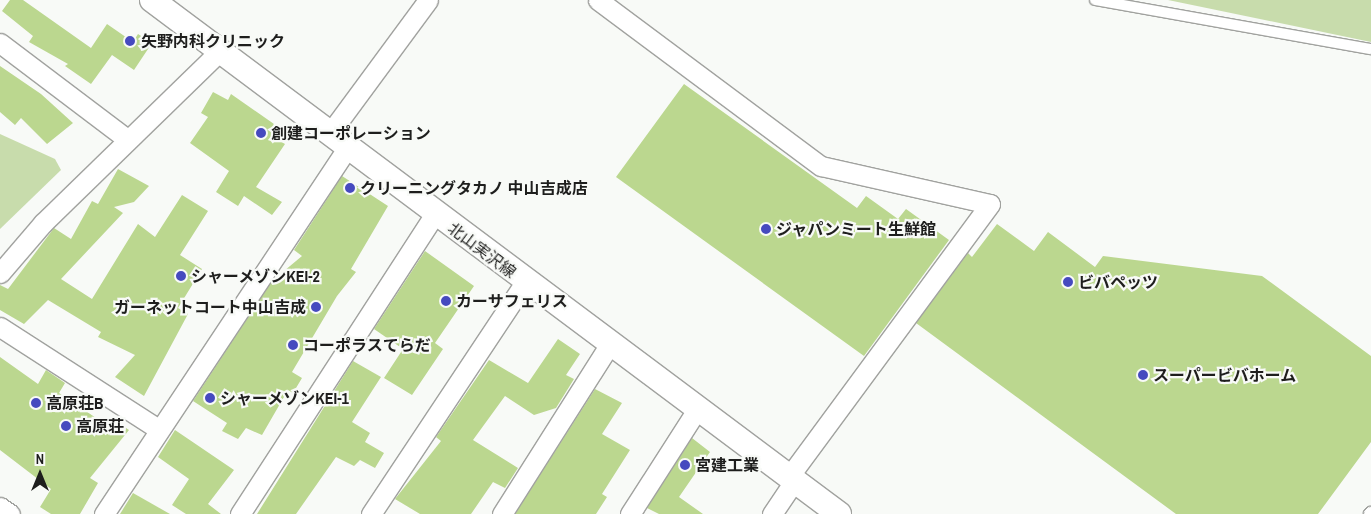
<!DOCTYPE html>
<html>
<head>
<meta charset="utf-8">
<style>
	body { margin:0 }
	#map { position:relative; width:1371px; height:514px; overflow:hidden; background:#f8faf7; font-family:"Archivo Narrow","Noto Sans JP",sans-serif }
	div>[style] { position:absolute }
	.green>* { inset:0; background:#c8dcac }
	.building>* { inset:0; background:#bbd78f }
	.roads { filter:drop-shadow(1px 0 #a1a29f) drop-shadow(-1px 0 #a1a29f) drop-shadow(0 1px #a1a29f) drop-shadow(0 -1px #a1a29f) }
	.service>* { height:10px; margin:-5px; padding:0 5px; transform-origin:5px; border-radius:5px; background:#fff }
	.minor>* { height:19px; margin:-9.5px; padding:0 9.5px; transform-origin:9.5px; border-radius:9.5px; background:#fff }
	.tertiary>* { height:24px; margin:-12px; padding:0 12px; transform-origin:12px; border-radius:12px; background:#fff }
	.dots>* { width:14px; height:14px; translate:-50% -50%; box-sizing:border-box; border:2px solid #f8faf7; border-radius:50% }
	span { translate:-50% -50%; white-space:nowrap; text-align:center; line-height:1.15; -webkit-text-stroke:4.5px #f8faf7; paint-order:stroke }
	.poi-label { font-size:16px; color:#1e1e1d; font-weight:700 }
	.left { translate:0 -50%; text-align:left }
	.right { translate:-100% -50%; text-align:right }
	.street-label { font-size:16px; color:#1e1e1d }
	.north { position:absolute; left:15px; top:449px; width:50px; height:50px; -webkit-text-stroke:4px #f8faf7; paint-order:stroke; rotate:0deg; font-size:14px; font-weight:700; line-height:20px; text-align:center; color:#1e1e1d }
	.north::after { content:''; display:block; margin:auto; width:18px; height:22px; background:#1e1e1d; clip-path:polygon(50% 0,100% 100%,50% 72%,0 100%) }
</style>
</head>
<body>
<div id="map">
	<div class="green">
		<div style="clip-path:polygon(1168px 0,1371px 0,1371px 42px)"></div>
		<div style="clip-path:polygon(0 134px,55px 159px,61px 170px,0 229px)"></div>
	</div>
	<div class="building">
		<div style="clip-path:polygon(10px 0,23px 0,91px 48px,107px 24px,133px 42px,138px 34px,152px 43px,134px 70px,112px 55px,91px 84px,65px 66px,68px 64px,29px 42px,33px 36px,2px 11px)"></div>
		<div style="clip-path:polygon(0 66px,41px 94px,73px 123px,47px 144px,21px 118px,15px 125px,0 112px)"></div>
		<div style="clip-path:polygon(684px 84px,857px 208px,866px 196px,898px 219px,906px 209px,949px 240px,864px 356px,616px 177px)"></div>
		<div style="clip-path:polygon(213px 92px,228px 100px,231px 94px,284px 131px,278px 140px,285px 144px,256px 187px,282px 202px,272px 215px,244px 196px,238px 206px,216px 192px,229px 171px,190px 143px,208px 117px,201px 113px)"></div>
		<div style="clip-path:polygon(118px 169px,149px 186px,134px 202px,114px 207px,123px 213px,61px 279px,92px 299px,138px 224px,155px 237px,182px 195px,208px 211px,180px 255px,202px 269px,178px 308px,188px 314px,144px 396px,115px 377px,135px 355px,98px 337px,101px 332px,48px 300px,24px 324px,0 310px,0 285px,8px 289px,54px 228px,71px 239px,92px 201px,98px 204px)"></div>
		<div style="clip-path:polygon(342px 176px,388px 206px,351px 269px,356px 272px,337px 296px,292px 372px,302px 378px,293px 393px,288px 390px,262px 435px,246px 428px,238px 439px,222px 431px,227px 423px,193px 401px,272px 281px,302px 256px,294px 250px)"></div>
		<div style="clip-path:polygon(997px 224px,1034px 251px,1048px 232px,1095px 267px,1103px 256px,1262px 276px,1371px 356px,1371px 442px,1318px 514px,1176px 514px,916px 323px,968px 253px,972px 257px)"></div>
		<div style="clip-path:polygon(425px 251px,474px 286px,435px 343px,443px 349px,412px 395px,384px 378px,403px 349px,374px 329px)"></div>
		<div style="clip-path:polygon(558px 339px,580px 354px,566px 375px,574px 379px,556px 408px,534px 415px,505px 396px,473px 440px,518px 468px,505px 488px,493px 482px,471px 514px,420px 514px,395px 499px,441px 441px,436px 437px,489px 360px,528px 383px)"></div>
		<div style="clip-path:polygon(0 357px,38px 384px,46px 370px,65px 383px,59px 393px,105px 424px,111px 418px,129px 430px,90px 478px,98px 483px,80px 514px,51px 514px,40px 507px,51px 489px,0 450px)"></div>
		<div style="clip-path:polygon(353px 361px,381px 377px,352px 422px,370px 433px,365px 442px,384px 453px,375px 468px,360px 460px,354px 466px,336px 457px,296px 514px,257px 514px)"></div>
		<div style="clip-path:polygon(595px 389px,622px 403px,602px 434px,630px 450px,602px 494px,607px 497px,596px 514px,515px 514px)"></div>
		<div style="clip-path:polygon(175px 430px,234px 470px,208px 504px,221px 514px,186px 514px,172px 505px,189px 479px,158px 457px)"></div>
		<div style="clip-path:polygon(692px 438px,710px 452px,679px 497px,703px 514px,659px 514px,647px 508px)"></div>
		<div style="clip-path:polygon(133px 493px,170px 514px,120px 514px)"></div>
	</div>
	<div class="roads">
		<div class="service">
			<div style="left:1095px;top:0;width:280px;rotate:10.1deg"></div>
			<div style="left:1369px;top:514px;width:3px;rotate:-45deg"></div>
		</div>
		<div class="minor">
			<div style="left:598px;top:0;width:278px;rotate:36.7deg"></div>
			<div style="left:821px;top:166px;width:173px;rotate:12.7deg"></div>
			<div style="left:990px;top:204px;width:339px;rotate:126.4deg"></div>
			<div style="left:0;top:43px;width:159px;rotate:37.1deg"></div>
			<div style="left:330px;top:133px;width:165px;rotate:-53.6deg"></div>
			<div style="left:0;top:273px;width:66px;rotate:-49.3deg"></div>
			<div style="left:43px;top:223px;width:247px;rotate:-44.2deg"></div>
			<div style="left:0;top:327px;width:188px;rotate:32.8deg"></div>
			<div style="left:0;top:507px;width:12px;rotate:35deg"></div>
			<div style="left:104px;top:514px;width:441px;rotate:-56.4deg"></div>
			<div style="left:240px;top:514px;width:358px;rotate:-57deg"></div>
			<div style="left:371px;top:514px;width:278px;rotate:-56.4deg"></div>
			<div style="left:502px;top:514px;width:201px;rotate:-57.6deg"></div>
			<div style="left:630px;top:514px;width:126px;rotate:-57.3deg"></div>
			<div style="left:772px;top:514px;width:40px;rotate:-56deg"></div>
		</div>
		<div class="tertiary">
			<div style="left:152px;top:0;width:858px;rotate:36.8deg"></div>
		</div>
	</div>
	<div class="dots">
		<div style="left:130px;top:41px;background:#464abf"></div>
		<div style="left:261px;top:133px;background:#464abf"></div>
		<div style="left:350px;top:188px;background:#464abf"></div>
		<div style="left:766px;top:229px;background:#464abf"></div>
		<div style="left:181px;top:276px;background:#464abf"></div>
		<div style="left:1068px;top:282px;background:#464abf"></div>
		<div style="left:446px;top:301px;background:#464abf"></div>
		<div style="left:316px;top:307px;background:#464abf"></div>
		<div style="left:293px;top:345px;background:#464abf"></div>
		<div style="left:1143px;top:375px;background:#464abf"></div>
		<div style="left:210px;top:398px;background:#464abf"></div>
		<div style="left:36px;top:403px;background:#464abf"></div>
		<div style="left:66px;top:426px;background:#464abf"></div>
		<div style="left:685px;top:465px;background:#464abf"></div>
	</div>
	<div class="poi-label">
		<span class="left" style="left:141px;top:41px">矢野内科クリニック</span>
		<span class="left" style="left:271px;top:133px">創建コーポレーション</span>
		<span class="left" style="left:360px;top:188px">クリーニングタカノ 中山吉成店</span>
		<span class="left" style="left:776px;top:229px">ジャパンミート生鮮館</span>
		<span class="left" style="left:191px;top:276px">シャーメゾンKEI-2</span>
		<span class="left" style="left:1078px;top:282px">ビバペッツ</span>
		<span class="left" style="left:456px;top:301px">カーサフェリス</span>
		<span class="right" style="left:306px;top:307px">ガーネットコート中山吉成</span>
		<span class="left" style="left:303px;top:345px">コーポラスてらだ</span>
		<span class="left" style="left:1153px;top:375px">スーパービバホーム</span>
		<span class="left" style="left:220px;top:398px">シャーメゾンKEI-1</span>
		<span class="left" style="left:46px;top:403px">高原荘B</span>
		<span class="left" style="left:76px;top:426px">高原荘</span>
		<span class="left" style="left:695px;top:465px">宮建工業</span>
	</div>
	<div class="street-label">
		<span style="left:482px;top:250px;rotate:37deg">北山実沢線</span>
	</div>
	<div class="north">N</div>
</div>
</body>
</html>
